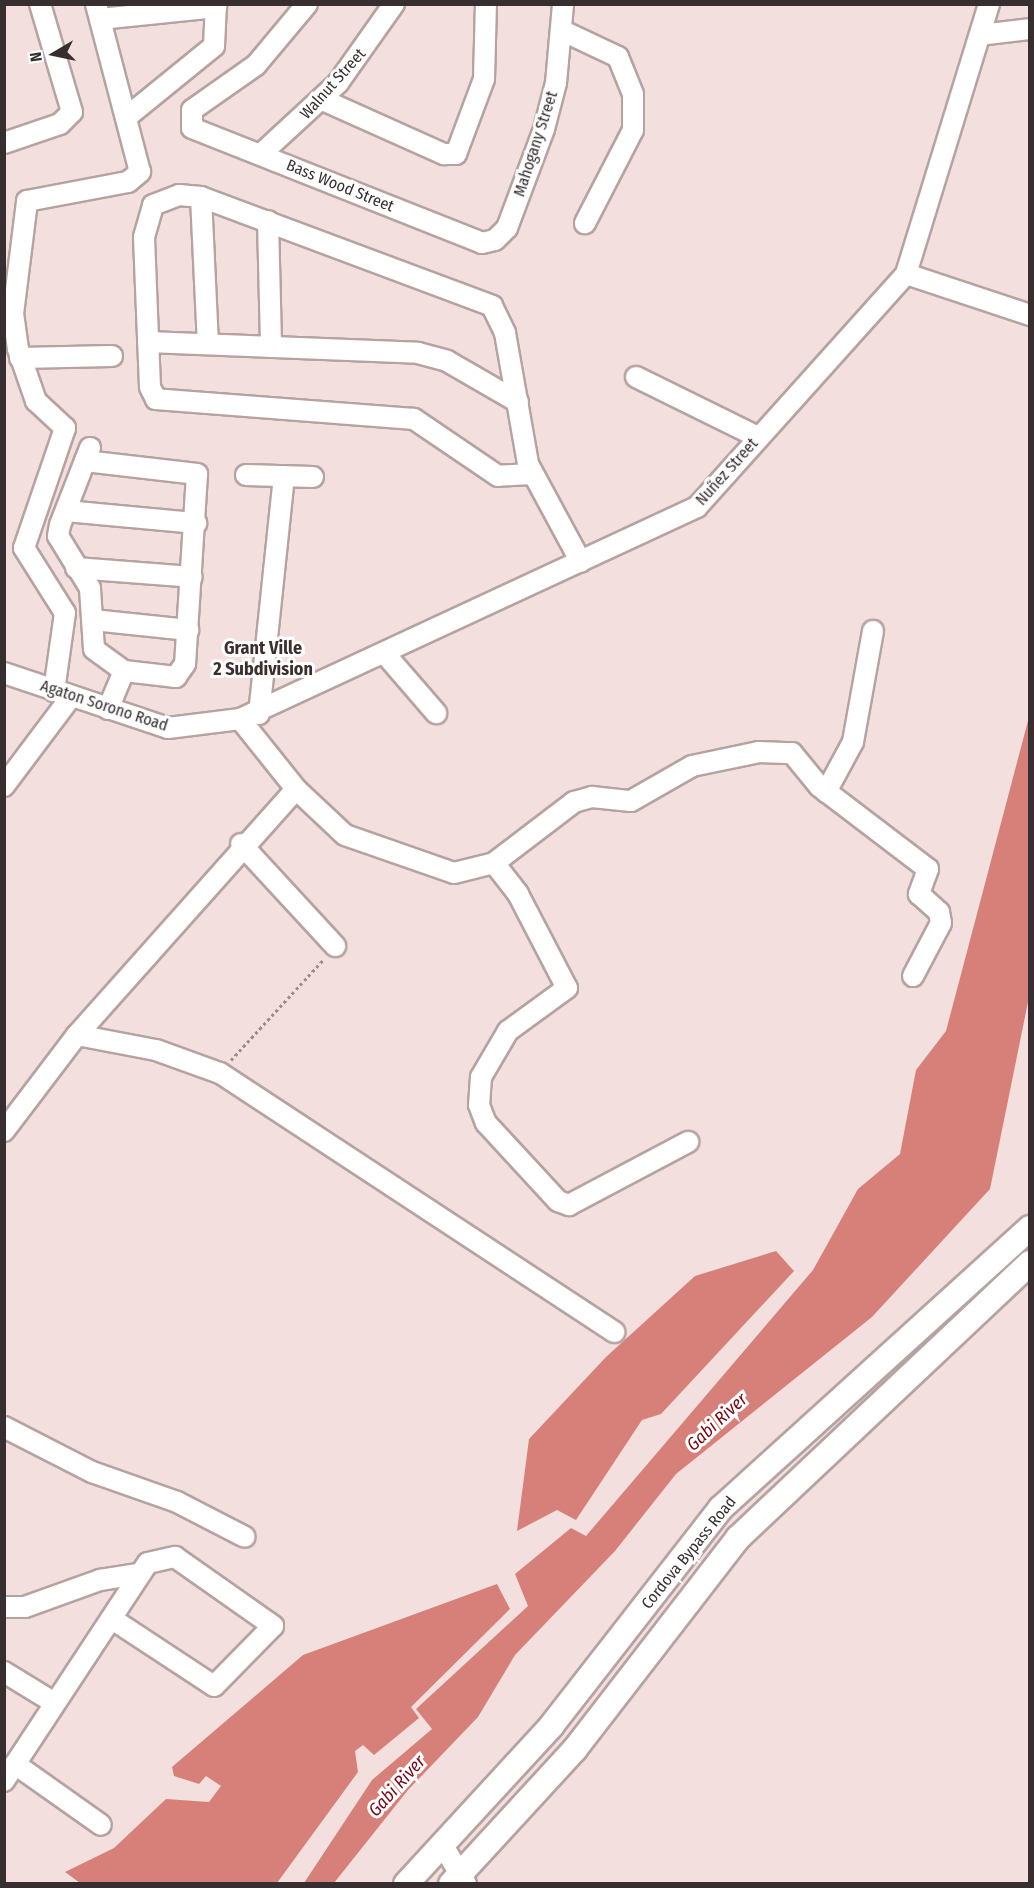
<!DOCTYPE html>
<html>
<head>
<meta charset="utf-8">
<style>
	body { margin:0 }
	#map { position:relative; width:1034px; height:1888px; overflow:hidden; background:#f3dfdd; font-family:"Fira Sans Condensed",sans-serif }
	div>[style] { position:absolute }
	.water>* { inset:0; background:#d78079 }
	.path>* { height:3px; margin-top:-1.5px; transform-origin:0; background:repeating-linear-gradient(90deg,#9c8d8c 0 3px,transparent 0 6px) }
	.roads { filter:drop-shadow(2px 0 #b6a3a1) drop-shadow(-2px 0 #b6a3a1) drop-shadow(0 2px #b6a3a1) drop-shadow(0 -2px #b6a3a1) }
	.minor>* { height:20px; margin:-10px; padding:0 10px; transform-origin:10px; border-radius:10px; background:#fff }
	.major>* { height:24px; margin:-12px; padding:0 12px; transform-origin:12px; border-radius:12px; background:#fff }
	span { translate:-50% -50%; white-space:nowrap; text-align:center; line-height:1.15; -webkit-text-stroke:6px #fff; paint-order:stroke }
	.street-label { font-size:16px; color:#372f2f }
	.neighbourhood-label { font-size:18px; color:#3c2e2c; font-weight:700 }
	.water-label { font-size:18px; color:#760813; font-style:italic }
	.frame { position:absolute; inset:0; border:6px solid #372f2f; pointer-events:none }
	.north { position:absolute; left:24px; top:24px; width:60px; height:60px; -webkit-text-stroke:4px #fff; paint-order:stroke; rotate:261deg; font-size:16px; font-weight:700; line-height:24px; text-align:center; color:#372f2f }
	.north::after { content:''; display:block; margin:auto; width:21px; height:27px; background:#372f2f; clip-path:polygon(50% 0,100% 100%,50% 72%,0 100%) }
</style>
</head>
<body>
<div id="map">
	<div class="water">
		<div style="clip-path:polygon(1029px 717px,1029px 997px,990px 1189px,872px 1317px,676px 1474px,615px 1551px,515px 1655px,478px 1717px,408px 1790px,334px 1883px,304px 1883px,372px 1780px,432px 1729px,416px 1709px,528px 1606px,515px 1574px,571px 1528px,586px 1536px,813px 1270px,858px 1189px,900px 1154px,916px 1070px,946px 1031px)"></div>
		<div style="clip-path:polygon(776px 1251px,794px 1271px,661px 1414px,642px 1420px,576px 1520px,557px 1510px,517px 1531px,529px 1439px,606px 1357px,695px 1276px)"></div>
		<div style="clip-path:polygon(497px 1584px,510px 1609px,411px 1707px,419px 1718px,374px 1755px,363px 1745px,355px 1751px,358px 1772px,277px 1883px,80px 1883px,65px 1872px,114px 1848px,166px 1799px,209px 1802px,221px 1786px,206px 1776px,199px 1784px,174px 1776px,172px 1767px,303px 1655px)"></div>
	</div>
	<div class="path">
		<div style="left:231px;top:1060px;width:137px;rotate:-47.4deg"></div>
	</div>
	<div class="roads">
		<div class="minor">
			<div style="left:307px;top:4px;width:80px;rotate:129.9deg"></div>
			<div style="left:256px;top:65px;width:78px;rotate:144.9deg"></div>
			<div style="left:192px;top:110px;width:18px;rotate:90deg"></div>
			<div style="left:192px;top:128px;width:312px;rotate:21.6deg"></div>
			<div style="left:482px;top:243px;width:13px;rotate:-13deg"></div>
			<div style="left:495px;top:240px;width:17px;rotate:-45deg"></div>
			<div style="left:507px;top:228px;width:106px;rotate:-69.5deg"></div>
			<div style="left:544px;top:129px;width:48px;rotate:-75.4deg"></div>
			<div style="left:556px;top:83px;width:79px;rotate:-84.9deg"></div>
			<div style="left:100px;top:19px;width:117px;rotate:-5.9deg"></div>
			<div style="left:563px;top:31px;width:61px;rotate:25.3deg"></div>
			<div style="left:618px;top:57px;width:40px;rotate:68deg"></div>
			<div style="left:633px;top:94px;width:36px;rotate:90deg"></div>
			<div style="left:633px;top:130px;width:105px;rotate:117.3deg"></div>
			<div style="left:980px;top:35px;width:50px;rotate:-6.8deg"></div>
			<div style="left:323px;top:100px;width:133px;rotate:24.1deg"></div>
			<div style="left:444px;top:154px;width:12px"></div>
			<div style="left:456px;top:154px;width:80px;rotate:-69.5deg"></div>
			<div style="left:484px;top:79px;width:75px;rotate:-88.5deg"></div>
			<div style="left:128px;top:116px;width:111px;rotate:-39.1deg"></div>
			<div style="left:214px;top:46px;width:42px;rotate:-87.3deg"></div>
			<div style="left:4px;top:143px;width:59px;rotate:-18.7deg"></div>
			<div style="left:60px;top:124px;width:17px;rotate:-45deg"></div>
			<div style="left:72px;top:112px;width:113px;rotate:-106.5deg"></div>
			<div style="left:261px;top:154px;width:105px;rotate:-42.7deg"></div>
			<div style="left:338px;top:83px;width:97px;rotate:-54.7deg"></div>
			<div style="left:201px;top:197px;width:147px;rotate:87.3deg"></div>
			<div style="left:268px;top:221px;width:126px;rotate:88.6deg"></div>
			<div style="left:906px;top:274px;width:131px;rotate:18.3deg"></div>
			<div style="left:148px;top:342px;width:270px;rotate:2.3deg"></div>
			<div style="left:418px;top:353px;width:30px;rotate:15deg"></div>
			<div style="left:447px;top:361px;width:82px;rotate:30deg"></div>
			<div style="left:20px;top:358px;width:92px;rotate:-1.2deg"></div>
			<div style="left:636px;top:377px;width:136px;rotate:26.2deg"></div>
			<div style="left:85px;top:461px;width:113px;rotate:6.6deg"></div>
			<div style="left:197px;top:474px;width:190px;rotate:93.6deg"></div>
			<div style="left:185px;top:664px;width:16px;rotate:125deg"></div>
			<div style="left:176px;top:677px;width:52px;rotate:-173.4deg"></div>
			<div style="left:124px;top:671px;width:37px;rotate:-144deg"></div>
			<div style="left:94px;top:649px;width:61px;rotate:-93.8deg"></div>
			<div style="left:90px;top:588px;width:61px;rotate:-121.6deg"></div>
			<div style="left:58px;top:536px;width:11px;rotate:-80deg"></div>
			<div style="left:60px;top:525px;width:69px;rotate:-68.7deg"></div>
			<div style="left:85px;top:461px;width:14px;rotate:-69deg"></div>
			<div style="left:532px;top:474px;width:34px;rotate:177deg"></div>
			<div style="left:498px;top:476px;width:102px;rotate:-145.8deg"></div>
			<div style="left:414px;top:419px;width:259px;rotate:-175.6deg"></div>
			<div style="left:156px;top:399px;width:13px;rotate:-117deg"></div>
			<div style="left:150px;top:387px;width:150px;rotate:-92.3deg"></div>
			<div style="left:144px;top:237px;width:33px;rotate:-74deg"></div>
			<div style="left:153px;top:205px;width:28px;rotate:-21deg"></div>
			<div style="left:179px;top:195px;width:22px;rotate:5deg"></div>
			<div style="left:201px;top:197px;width:311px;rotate:20.5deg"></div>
			<div style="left:492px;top:306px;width:30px;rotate:64deg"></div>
			<div style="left:505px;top:333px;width:133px;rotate:80deg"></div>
			<div style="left:528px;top:464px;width:111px;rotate:61.6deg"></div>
			<div style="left:246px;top:475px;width:67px;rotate:1.7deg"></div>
			<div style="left:66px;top:511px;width:131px;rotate:5.3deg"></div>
			<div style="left:76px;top:568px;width:116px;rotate:4.4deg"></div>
			<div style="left:93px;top:620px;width:96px;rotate:6deg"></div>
			<div style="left:386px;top:655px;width:77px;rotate:49.2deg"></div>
			<div style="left:4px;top:673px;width:173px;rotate:18.5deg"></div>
			<div style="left:168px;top:728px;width:73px;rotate:-7.1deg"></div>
			<div style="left:240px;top:719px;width:504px;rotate:-24.89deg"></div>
			<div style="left:697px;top:507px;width:313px;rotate:-48.1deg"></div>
			<div style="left:906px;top:274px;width:282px;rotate:-72.9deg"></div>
			<div style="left:54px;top:691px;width:79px;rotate:-82deg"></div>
			<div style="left:65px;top:613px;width:77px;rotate:-122.2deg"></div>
			<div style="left:24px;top:548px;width:127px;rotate:-71.1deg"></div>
			<div style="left:65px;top:428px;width:40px;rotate:-137deg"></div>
			<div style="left:36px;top:401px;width:55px;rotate:-109.1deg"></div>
			<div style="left:18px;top:349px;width:35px;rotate:-98deg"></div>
			<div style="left:13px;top:314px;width:114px;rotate:-82.9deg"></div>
			<div style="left:27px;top:201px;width:103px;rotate:-10.7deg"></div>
			<div style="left:128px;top:182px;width:16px;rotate:-40deg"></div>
			<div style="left:140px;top:172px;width:174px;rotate:-104.7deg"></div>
			<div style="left:108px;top:709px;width:41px;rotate:-67.2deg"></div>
			<div style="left:259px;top:714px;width:239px;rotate:-84deg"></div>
			<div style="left:240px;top:719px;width:90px;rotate:51.3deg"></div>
			<div style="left:296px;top:789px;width:67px;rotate:43.2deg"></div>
			<div style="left:345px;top:835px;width:115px;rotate:19.2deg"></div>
			<div style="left:454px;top:873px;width:41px;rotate:-14deg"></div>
			<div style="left:494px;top:863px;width:101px;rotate:-37.3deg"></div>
			<div style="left:574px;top:802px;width:19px;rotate:-16deg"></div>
			<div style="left:592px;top:797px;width:39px;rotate:6deg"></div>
			<div style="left:631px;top:801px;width:70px;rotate:-29.8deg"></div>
			<div style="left:692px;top:766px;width:68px;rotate:-11.8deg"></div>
			<div style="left:759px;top:752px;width:33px;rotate:2deg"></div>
			<div style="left:792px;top:753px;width:43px;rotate:50.7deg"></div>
			<div style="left:819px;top:786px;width:137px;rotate:37.3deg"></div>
			<div style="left:928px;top:869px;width:27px;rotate:110deg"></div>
			<div style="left:919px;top:894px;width:27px;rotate:42deg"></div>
			<div style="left:939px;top:912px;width:11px;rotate:80deg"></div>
			<div style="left:941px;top:923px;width:60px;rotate:117.8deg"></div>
			<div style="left:4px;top:786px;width:110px;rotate:-53.1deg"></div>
			<div style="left:826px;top:792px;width:57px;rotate:-61.6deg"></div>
			<div style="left:853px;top:742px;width:113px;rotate:-79.8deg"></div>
			<div style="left:241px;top:844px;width:139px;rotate:47.3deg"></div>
			<div style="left:494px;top:863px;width:39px;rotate:52deg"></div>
			<div style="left:518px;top:894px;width:106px;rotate:62.5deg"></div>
			<div style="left:567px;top:988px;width:73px;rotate:143.9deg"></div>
			<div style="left:508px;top:1031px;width:53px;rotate:120.4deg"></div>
			<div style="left:481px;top:1077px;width:28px;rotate:94deg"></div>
			<div style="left:479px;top:1105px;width:19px;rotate:69deg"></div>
			<div style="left:486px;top:1123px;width:106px;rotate:47.3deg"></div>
			<div style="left:558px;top:1201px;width:12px;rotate:20deg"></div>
			<div style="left:569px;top:1205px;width:135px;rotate:-27.9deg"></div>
			<div style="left:77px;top:1035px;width:80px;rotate:10.8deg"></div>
			<div style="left:156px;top:1050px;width:68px;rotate:19.8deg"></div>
			<div style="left:220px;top:1073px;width:472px;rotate:33.3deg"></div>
			<div style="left:4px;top:1131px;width:121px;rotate:-52.8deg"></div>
			<div style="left:77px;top:1035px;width:329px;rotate:-48.3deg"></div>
			<div style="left:4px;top:1427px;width:99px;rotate:27.1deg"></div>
			<div style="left:92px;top:1472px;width:90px;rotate:19.4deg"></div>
			<div style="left:177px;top:1502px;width:76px;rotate:27.2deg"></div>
			<div style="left:4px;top:1607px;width:21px"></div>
			<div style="left:25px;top:1607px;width:80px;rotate:-19.8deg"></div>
			<div style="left:100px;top:1580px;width:37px;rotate:-9deg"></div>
			<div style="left:4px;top:1672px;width:57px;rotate:31.5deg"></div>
			<div style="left:15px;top:1764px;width:105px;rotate:35.3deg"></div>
			<div style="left:4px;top:1781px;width:261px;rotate:-56.6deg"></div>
			<div style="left:148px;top:1563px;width:28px;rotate:-13deg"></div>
			<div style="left:175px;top:1557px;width:120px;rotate:35.1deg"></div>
			<div style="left:273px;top:1626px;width:84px;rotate:134.5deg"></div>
			<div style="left:214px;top:1686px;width:118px;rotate:-146.7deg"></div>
			<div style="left:442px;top:1844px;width:47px;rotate:59deg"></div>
		</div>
		<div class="major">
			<div style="left:406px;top:1884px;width:216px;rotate:-47.4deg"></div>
			<div style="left:552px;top:1725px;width:275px;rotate:-52.1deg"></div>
			<div style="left:721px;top:1508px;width:417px;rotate:-42.2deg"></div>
			<div style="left:451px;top:1884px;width:183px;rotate:-47.4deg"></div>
			<div style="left:575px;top:1749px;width:267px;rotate:-52.3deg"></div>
			<div style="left:738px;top:1538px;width:401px;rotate:-43.3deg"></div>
		</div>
	</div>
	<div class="street-label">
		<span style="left:333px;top:84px;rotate:-48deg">Walnut Street</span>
		<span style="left:536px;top:144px;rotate:-72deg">Mahogany Street</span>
		<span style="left:340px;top:186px;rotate:22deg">Bass Wood Street</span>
		<span style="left:727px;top:472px;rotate:-48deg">Nuñez Street</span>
		<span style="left:104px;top:706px;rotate:18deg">Agaton Sorono Road</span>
		<span style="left:689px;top:1553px;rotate:-51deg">Cordova Bypass Road</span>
	</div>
	<div class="neighbourhood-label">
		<span style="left:263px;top:659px">Grant Ville<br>2 Subdivision</span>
	</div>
	<div class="water-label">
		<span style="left:717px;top:1422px;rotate:-43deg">Gabi River</span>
		<span style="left:397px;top:1786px;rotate:-48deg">Gabi River</span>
	</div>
	<div class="frame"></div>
	<div class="north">N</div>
</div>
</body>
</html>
